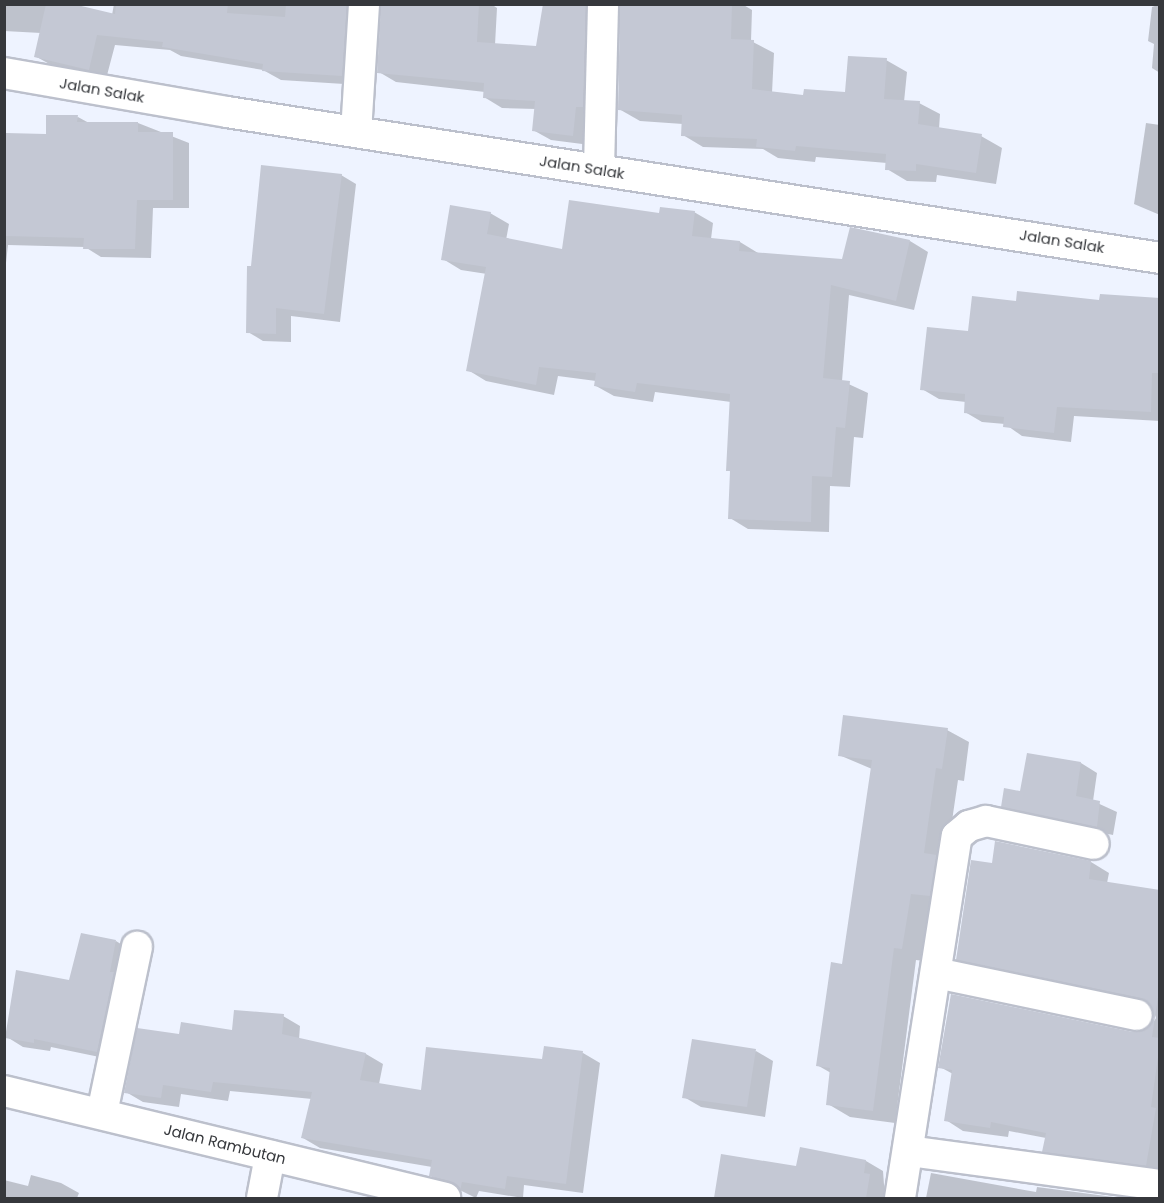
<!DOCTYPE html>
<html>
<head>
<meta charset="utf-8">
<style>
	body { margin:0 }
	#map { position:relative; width:1164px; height:1203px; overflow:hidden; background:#eef3ff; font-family:Poppins,sans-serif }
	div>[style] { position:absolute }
	.shadow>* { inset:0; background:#0003 }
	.building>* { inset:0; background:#c4c8d4 }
	.roads { filter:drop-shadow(2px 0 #bcc0cc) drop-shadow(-2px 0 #bcc0cc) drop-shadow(0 2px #bcc0cc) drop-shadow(0 -2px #bcc0cc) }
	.street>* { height:30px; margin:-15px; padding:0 15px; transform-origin:15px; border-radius:15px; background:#fff }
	span { translate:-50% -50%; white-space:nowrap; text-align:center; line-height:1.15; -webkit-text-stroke:5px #fff; paint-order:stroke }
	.street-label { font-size:15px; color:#36383c }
	.frame { position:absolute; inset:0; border:6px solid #36383c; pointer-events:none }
</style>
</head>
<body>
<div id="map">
	<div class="shadow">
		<div style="clip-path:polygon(4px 4px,67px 4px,112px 15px,114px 4px,368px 4px,360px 85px,281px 80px,263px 70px,181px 56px,170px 50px,115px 45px,106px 79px,53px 66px,35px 56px,41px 33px,4px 31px)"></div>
		<div style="clip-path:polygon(430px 4px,491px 4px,497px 8px,495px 45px,538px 48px,544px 4px,586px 4px,603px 14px,590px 145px,551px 140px,533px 130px,536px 109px,502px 108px,484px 97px,485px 92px,396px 82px,379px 72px)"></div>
		<div style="clip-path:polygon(688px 4px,742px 4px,752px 10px,751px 41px,774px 53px,772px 93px,805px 97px,846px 94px,886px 60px,907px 72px,904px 102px,919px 103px,940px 114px,939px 129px,981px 136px,1002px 148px,996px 184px,937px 175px,936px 182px,907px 181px,887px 169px,887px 163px,816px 157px,815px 162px,778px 158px,763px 149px,703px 147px,683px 135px,683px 124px,640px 121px,619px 109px)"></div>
		<div style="clip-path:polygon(1160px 4px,1160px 73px,1152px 68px,1154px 44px,1148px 41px,1152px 7px)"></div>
		<div style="clip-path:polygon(78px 117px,89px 123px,138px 123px,189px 143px,189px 208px,153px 208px,151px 258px,101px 257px,85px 247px,8px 245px,4px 281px,4px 147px,47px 135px)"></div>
		<div style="clip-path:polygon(1146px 123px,1160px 125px,1160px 215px,1134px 204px)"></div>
		<div style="clip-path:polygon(341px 175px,356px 184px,340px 322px,291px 316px,291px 342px,263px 341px,248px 332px,253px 267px)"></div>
		<div style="clip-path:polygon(694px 212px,713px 223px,711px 239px,740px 242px,758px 253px,843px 261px,910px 241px,928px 252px,914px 310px,849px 295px,842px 381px,868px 393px,863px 438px,854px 437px,850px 487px,830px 486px,829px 532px,748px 529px,730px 518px,731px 472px,728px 470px,731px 402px,655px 392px,653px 402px,614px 396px,596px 386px,596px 381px,558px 376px,554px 395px,486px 381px,468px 370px,487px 274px,461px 270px,443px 259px,490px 213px,509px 224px,506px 240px,563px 251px,661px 215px)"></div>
		<div style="clip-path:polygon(1160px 299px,1160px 421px,1074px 416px,1071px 442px,1022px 436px,1005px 424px,982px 422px,965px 412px,966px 402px,939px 399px,922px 389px,970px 333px,1017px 302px)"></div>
		<div style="clip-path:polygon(947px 730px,969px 742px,964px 781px,958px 780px,946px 862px,924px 961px,916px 960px,895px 1123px,850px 1117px,828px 1104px,831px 1073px,817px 1065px,843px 965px,872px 769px,839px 755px)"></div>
		<div style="clip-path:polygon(1028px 755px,1081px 763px,1097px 773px,1093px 801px,1117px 812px,1113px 835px,1019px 815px,1003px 806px,1021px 793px)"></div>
		<div style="clip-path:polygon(997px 842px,1091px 862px,1109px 873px,1107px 883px,1160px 892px,1160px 1174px,1061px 1161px,1044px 1151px,1046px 1138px,1009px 1131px,1008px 1137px,963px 1131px,946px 1120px,953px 1074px,940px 1067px,1134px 1033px,1150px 1028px,1156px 1018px,1152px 1006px,976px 969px,958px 959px,993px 864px)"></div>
		<div style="clip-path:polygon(116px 941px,132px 951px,114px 1060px,51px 1047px,50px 1051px,23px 1047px,7px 1037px)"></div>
		<div style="clip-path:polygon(283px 1016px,300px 1026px,299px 1040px,366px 1054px,383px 1064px,379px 1084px,422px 1092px,583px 1053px,600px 1063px,583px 1193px,524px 1185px,523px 1198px,479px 1191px,476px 1198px,431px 1176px,432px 1167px,320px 1148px,303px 1138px,312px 1099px,230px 1091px,228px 1101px,181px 1094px,179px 1107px,143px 1102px,126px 1092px,181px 1036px,233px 1031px)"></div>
		<div style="clip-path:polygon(756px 1051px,773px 1061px,765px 1117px,701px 1107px,684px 1097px)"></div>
		<div style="clip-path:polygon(722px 1156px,798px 1167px,866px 1161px,883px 1171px,885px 1198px,716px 1198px)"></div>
		<div style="clip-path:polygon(931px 1173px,1036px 1192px,1037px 1187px,1121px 1198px,926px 1198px)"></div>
		<div style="clip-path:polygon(31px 1175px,61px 1183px,79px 1193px,77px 1198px,4px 1198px,4px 1180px,28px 1186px)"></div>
	</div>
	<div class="building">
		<div style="clip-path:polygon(46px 4px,73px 4px,115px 14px,116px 4px,228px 4px,227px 13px,285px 17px,286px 4px,347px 4px,342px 76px,262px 71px,263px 64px,162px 47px,163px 42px,97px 35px,89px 70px,34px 57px)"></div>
		<div style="clip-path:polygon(429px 4px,479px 4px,477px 42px,536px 46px,543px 4px,586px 4px,583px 107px,576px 107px,573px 136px,532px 131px,535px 101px,483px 98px,484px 83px,377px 73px,381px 5px)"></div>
		<div style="clip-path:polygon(620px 4px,732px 4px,731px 39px,754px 40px,752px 89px,803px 95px,804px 89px,845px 92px,848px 56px,887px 58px,884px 99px,920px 101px,918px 124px,982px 134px,976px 173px,916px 164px,916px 171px,885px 170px,886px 154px,796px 146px,795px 151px,756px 147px,757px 139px,681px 136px,682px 115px,618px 110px)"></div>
		<div style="clip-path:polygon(46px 115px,78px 115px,77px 122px,138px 122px,138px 132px,173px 132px,173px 200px,137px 200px,135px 249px,83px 249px,84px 238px,5px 236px,6px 133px,46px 134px)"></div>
		<div style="clip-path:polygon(261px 165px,342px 174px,324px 314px,276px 308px,276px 334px,246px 333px,247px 266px,251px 266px)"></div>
		<div style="clip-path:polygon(569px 200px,659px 213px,660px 207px,695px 211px,692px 236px,740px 241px,739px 251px,842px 259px,850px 227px,910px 240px,896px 301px,831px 285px,823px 378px,850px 381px,845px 428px,836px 427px,832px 477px,812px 476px,811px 522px,728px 519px,730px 471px,726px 471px,730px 394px,637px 383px,635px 392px,594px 386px,596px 373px,539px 367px,536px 385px,466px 371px,486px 267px,441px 260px,450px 205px,491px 212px,487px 234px,562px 249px)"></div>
		<div style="clip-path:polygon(1017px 291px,1099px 300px,1100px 294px,1160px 298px,1160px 373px,1152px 373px,1151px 412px,1057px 407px,1054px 433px,1003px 427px,1004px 417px,964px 413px,965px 394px,920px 390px,927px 327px,968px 331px,972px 296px,1016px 301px)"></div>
		<div style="clip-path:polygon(843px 715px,948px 728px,942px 769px,936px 768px,924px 853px,937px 855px,930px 896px,911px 894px,902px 949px,894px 948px,873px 1111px,826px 1105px,830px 1068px,816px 1066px,831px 962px,842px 964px,872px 760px,838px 756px)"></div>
		<div style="clip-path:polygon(1027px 753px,1081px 762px,1076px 796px,1100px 801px,1097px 827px,1001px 807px,1004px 788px,1020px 791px)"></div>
		<div style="clip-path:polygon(995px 841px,1091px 861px,1089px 879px,1160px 890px,1160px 984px,1152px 1037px,1160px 1038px,1160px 1043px,1151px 1107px,1156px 1108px,1146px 1166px,1042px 1152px,1046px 1133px,991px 1122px,990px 1128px,944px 1121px,952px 1070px,938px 1068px,951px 994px,1133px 1032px,1149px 1027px,1154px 1018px,1149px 1003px,1141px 998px,956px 960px,971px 860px,992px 863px)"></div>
		<div style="clip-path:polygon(81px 933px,116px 940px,110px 972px,114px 972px,97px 1052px,34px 1039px,34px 1043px,5px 1038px,16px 970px,69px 980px)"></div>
		<div style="clip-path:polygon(234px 1010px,284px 1014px,282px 1034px,366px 1053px,360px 1080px,421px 1090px,426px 1047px,542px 1059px,544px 1046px,583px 1051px,566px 1184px,507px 1176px,505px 1189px,462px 1182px,460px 1191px,450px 1181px,429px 1176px,432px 1160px,301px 1138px,312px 1092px,213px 1082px,211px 1092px,163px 1085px,161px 1098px,124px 1093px,137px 1028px,179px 1034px,181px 1022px,232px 1030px)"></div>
		<div style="clip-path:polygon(692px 1039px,756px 1049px,747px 1107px,682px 1098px)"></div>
		<div style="clip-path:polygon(800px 1147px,866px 1160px,864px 1173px,870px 1174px,866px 1198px,714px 1198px,721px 1154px,796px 1166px)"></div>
	</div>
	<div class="roads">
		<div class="street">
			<div style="left:4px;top:73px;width:226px;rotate:9.9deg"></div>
			<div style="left:227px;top:112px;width:944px;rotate:8.89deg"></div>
			<div style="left:356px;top:132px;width:128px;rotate:-86.4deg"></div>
			<div style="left:599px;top:169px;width:165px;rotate:-88.6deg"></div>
			<div style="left:936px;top:973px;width:205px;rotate:11.8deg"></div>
			<div style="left:4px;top:1091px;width:454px;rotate:13.6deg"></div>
			<div style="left:102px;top:1113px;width:170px;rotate:-78.1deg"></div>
			<div style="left:909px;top:1151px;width:247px;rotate:7.7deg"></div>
			<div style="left:262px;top:1198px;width:43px;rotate:-79.2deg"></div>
			<div style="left:900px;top:1198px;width:366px;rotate:-81.1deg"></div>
			<div style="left:957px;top:836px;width:16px;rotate:-40deg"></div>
			<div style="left:969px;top:826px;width:18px;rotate:-16deg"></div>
			<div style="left:986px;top:821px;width:110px;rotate:12deg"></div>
		</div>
	</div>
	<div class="street-label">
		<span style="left:102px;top:90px;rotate:10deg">Jalan Salak</span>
		<span style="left:582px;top:167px;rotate:9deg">Jalan Salak</span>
		<span style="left:1062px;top:241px;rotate:9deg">Jalan Salak</span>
		<span style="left:225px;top:1144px;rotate:14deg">Jalan Rambutan</span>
	</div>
	<div class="frame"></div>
</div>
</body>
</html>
